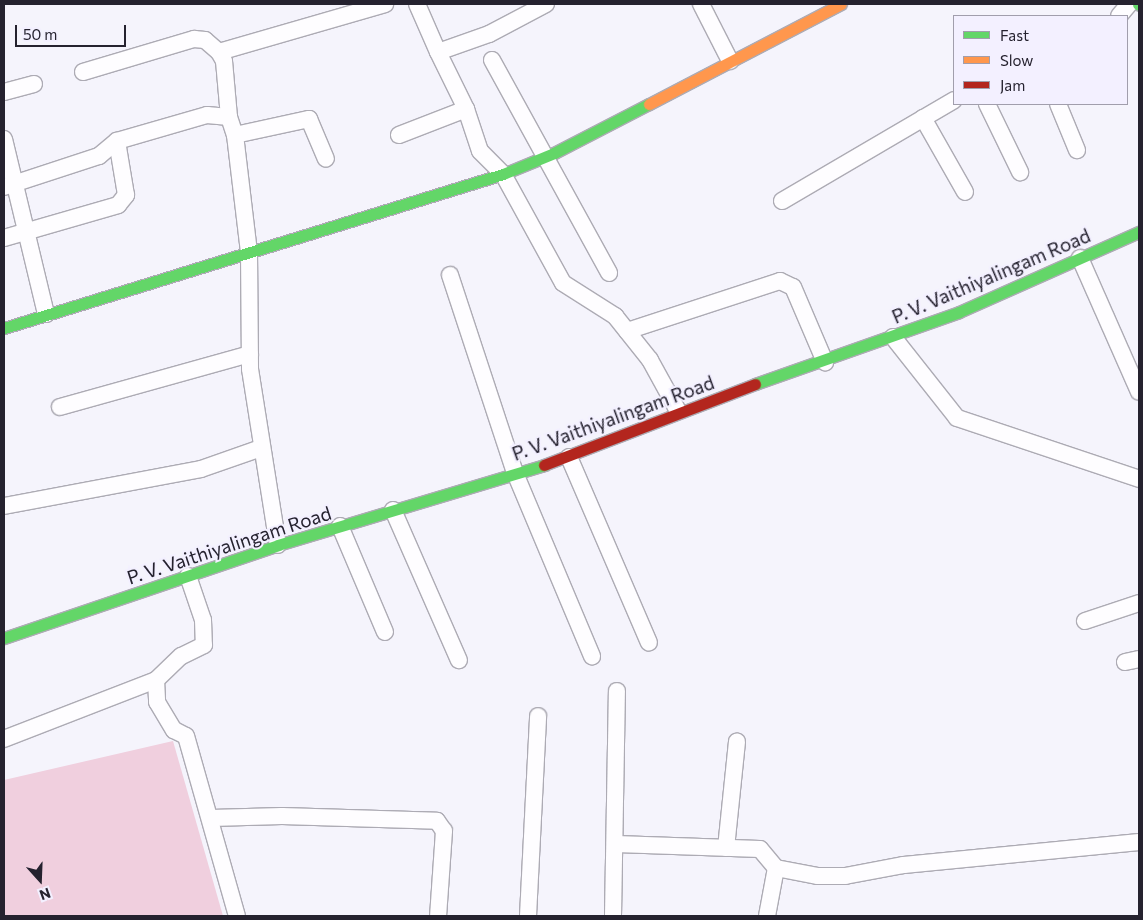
<!DOCTYPE html>
<html>
<head>
<meta charset="utf-8">
<style>
	body { margin:0 }
	#map { position:relative; width:1143px; height:920px; overflow:hidden; background:#f5f4fc; font-family:Commissioner,sans-serif }
	div>[style] { position:absolute }
	.green>* { inset:0; background:#f0cfde }
	.roads { filter:drop-shadow(1px 0 #adabb4) drop-shadow(-1px 0 #adabb4) drop-shadow(0 1px #adabb4) drop-shadow(0 -1px #adabb4) }
	.street>* { height:16px; margin:-8px; padding:0 8px; transform-origin:8px; border-radius:8px; background:#fefdff }
	.fast>* { height:11px; margin:-5.5px; padding:0 5.5px; transform-origin:5.5px; border-radius:5.5px; background:#63d668 }
	.slow>* { height:11px; margin:-5.5px; padding:0 5.5px; transform-origin:5.5px; border-radius:5.5px; background:#ff974d }
	.jam>* { height:11px; margin:-5.5px; padding:0 5.5px; transform-origin:5.5px; border-radius:5.5px; background:#b3261e }
	span { translate:-50% -50%; white-space:nowrap; text-align:center; line-height:1.15; -webkit-text-stroke:4px #f3f0ff; paint-order:stroke }
	.street-label { font-size:19px; color:#25222f }
	.frame { position:absolute; inset:0; border:5px solid #25222f; pointer-events:none }
	.legend { position:absolute; left:953px; top:15px; width:175px; height:90px; box-sizing:border-box; background:#f3f0ff; border:1px solid #a19eac; margin:0; padding:6px 9px; list-style:none; font-size:15px; color:#25222f }
	.legend li { display:flex; align-items:center; gap:10px; height:25px }
	.legend b { width:25px; border:1px solid #a19eac }
	.north { position:absolute; left:15px; top:855px; width:50px; height:50px; -webkit-text-stroke:4px #f3f0ff; paint-order:stroke; rotate:160deg; font-size:14px; font-weight:700; line-height:20px; text-align:center; color:#25222f }
	.north::after { content:''; display:block; margin:auto; width:18px; height:22px; background:#25222f; clip-path:polygon(50% 0,100% 100%,50% 72%,0 100%) }
	.scale { position:absolute; left:15px; top:25px; width:111px; height:22px; box-sizing:border-box; border:2px solid #25222f; border-top:0; padding-left:6px; font-size:15px; line-height:18px; white-space:nowrap; color:#25222f; -webkit-text-stroke:4px #f3f0ff; paint-order:stroke }
</style>
</head>
<body>
<div id="map">
	<div class="green">
		<div style="clip-path:polygon(173px 741px,223px 916px,4px 916px,4px 780px)"></div>
	</div>
	<div class="roads">
		<div class="street">
			<div style="left:417px;top:4px;width:52px;rotate:66.4deg"></div>
			<div style="left:546px;top:4px;width:64px;rotate:152.2deg"></div>
			<div style="left:489px;top:34px;width:54px;rotate:160.6deg"></div>
			<div style="left:438px;top:52px;width:64px;rotate:63.8deg"></div>
			<div style="left:466px;top:109px;width:44px;rotate:71.6deg"></div>
			<div style="left:480px;top:151px;width:33px;rotate:45deg"></div>
			<div style="left:503px;top:174px;width:124px;rotate:61.2deg"></div>
			<div style="left:563px;top:283px;width:62px;rotate:32.4deg"></div>
			<div style="left:615px;top:316px;width:56px;rotate:51.5deg"></div>
			<div style="left:650px;top:360px;width:58px;rotate:61.2deg"></div>
			<div style="left:701px;top:4px;width:64px;rotate:63deg"></div>
			<div style="left:1119px;top:16px;width:16px;rotate:-50deg"></div>
			<div style="left:219px;top:52px;width:173px;rotate:-16.1deg"></div>
			<div style="left:492px;top:60px;width:243px;rotate:61.2deg"></div>
			<div style="left:83px;top:72px;width:116px;rotate:-16.6deg"></div>
			<div style="left:194px;top:39px;width:11px;rotate:5deg"></div>
			<div style="left:205px;top:40px;width:18px;rotate:41deg"></div>
			<div style="left:219px;top:52px;width:10px;rotate:61deg"></div>
			<div style="left:224px;top:61px;width:56px;rotate:84.9deg"></div>
			<div style="left:4px;top:92px;width:31px;rotate:-15deg"></div>
			<div style="left:987px;top:104px;width:76px;rotate:64.1deg"></div>
			<div style="left:1058px;top:104px;width:50px;rotate:67.6deg"></div>
			<div style="left:923px;top:118px;width:85px;rotate:60.4deg"></div>
			<div style="left:235px;top:135px;width:76px;rotate:-12.2deg"></div>
			<div style="left:309px;top:119px;width:43px;rotate:67deg"></div>
			<div style="left:399px;top:135px;width:72px;rotate:-21.2deg"></div>
			<div style="left:4px;top:139px;width:180px;rotate:76.5deg"></div>
			<div style="left:4px;top:187px;width:100px;rotate:-18.1deg"></div>
			<div style="left:99px;top:156px;width:23px;rotate:-40deg"></div>
			<div style="left:117px;top:141px;width:94px;rotate:-16.1deg"></div>
			<div style="left:207px;top:115px;width:22px;rotate:5deg"></div>
			<div style="left:229px;top:117px;width:19px;rotate:72deg"></div>
			<div style="left:235px;top:135px;width:118px;rotate:83.2deg"></div>
			<div style="left:249px;top:252px;width:117px;rotate:89.5deg"></div>
			<div style="left:250px;top:369px;width:178px;rotate:81deg"></div>
			<div style="left:782px;top:201px;width:199px;rotate:-30.4deg"></div>
			<div style="left:4px;top:238px;width:119px;rotate:-16.1deg"></div>
			<div style="left:118px;top:205px;width:13px;rotate:-51deg"></div>
			<div style="left:126px;top:195px;width:55px;rotate:-99.5deg"></div>
			<div style="left:1080px;top:258px;width:146px;rotate:66.2deg"></div>
			<div style="left:450px;top:275px;width:208px;rotate:71.8deg"></div>
			<div style="left:515px;top:473px;width:199px;rotate:67.2deg"></div>
			<div style="left:627px;top:331px;width:161px;rotate:-18.1deg"></div>
			<div style="left:780px;top:281px;width:14px;rotate:25deg"></div>
			<div style="left:793px;top:287px;width:82px;rotate:66.9deg"></div>
			<div style="left:893px;top:337px;width:103px;rotate:51.7deg"></div>
			<div style="left:957px;top:418px;width:192px;rotate:18.5deg"></div>
			<div style="left:60px;top:407px;width:197px;rotate:-15.6deg"></div>
			<div style="left:569px;top:457px;width:202px;rotate:66.7deg"></div>
			<div style="left:4px;top:506px;width:200px;rotate:-10.6deg"></div>
			<div style="left:201px;top:469px;width:64px;rotate:-19.3deg"></div>
			<div style="left:393px;top:510px;width:164px;rotate:66.3deg"></div>
			<div style="left:340px;top:526px;width:115px;rotate:67deg"></div>
			<div style="left:188px;top:576px;width:46px;rotate:71.2deg"></div>
			<div style="left:203px;top:620px;width:25px;rotate:88deg"></div>
			<div style="left:204px;top:645px;width:25px;rotate:154deg"></div>
			<div style="left:181px;top:656px;width:35px;rotate:136deg"></div>
			<div style="left:156px;top:680px;width:22px;rotate:87deg"></div>
			<div style="left:157px;top:702px;width:33px;rotate:59deg"></div>
			<div style="left:174px;top:730px;width:13px;rotate:27deg"></div>
			<div style="left:186px;top:736px;width:187px;rotate:74.2deg"></div>
			<div style="left:1085px;top:621px;width:57px;rotate:-18.4deg"></div>
			<div style="left:1125px;top:662px;width:14px;rotate:-12deg"></div>
			<div style="left:4px;top:739px;width:163px;rotate:-21.2deg"></div>
			<div style="left:211px;top:818px;width:71px;rotate:-1.6deg"></div>
			<div style="left:282px;top:816px;width:155px;rotate:1.8deg"></div>
			<div style="left:437px;top:821px;width:12px;rotate:55deg"></div>
			<div style="left:444px;top:831px;width:85px;rotate:94deg"></div>
			<div style="left:616px;top:844px;width:144px;rotate:2deg"></div>
			<div style="left:760px;top:849px;width:25px;rotate:50deg"></div>
			<div style="left:726px;top:848px;width:107px;rotate:-84.1deg"></div>
			<div style="left:528px;top:916px;width:200px;rotate:-87.1deg"></div>
			<div style="left:613px;top:916px;width:225px;rotate:-89deg"></div>
			<div style="left:767px;top:916px;width:49px;rotate:-79.4deg"></div>
			<div style="left:776px;top:868px;width:43px;rotate:10.8deg"></div>
			<div style="left:818px;top:876px;width:27px"></div>
			<div style="left:845px;top:876px;width:60px;rotate:-10.6deg"></div>
			<div style="left:904px;top:865px;width:236px;rotate:-5.6deg"></div>
		</div>
		<div class="fast">
			<div style="left:1138px;top:4px;width:1px;rotate:45deg"></div>
			<div style="left:4px;top:328px;width:522px;rotate:-17.15deg"></div>
			<div style="left:503px;top:174px;width:55px;rotate:-22.4deg"></div>
			<div style="left:554px;top:153px;width:107px;rotate:-27.3deg"></div>
			<div style="left:755px;top:384px;width:216px;rotate:-19.4deg"></div>
			<div style="left:959px;top:312px;width:197px;rotate:-24deg"></div>
			<div style="left:4px;top:638px;width:289px;rotate:-18.7deg"></div>
			<div style="left:278px;top:545px;width:278px;rotate:-16.7deg"></div>
		</div>
		<div class="slow">
			<div style="left:649px;top:104px;width:216px;rotate:-27.5deg"></div>
		</div>
		<div class="jam">
			<div style="left:544px;top:465px;width:226px;rotate:-21deg"></div>
		</div>
	</div>
	<div class="street-label">
		<span style="left:991px;top:276px;rotate:-23deg">P. V. Vaithiyalingam Road</span>
		<span style="left:613px;top:418px;rotate:-20deg">P. V. Vaithiyalingam Road</span>
		<span style="left:229px;top:545px;rotate:-18deg">P. V. Vaithiyalingam Road</span>
	</div>
	<div class="frame"></div>
	<ul class="legend">
	<li><b style="height:6px;background:#63d668"></b>Fast</li>
	<li><b style="height:6px;background:#ff974d"></b>Slow</li>
	<li><b style="height:6px;background:#b3261e"></b>Jam</li>
	</ul>
	<div class="north">N</div>
	<div class="scale">50 m</div>
</div>
</body>
</html>
